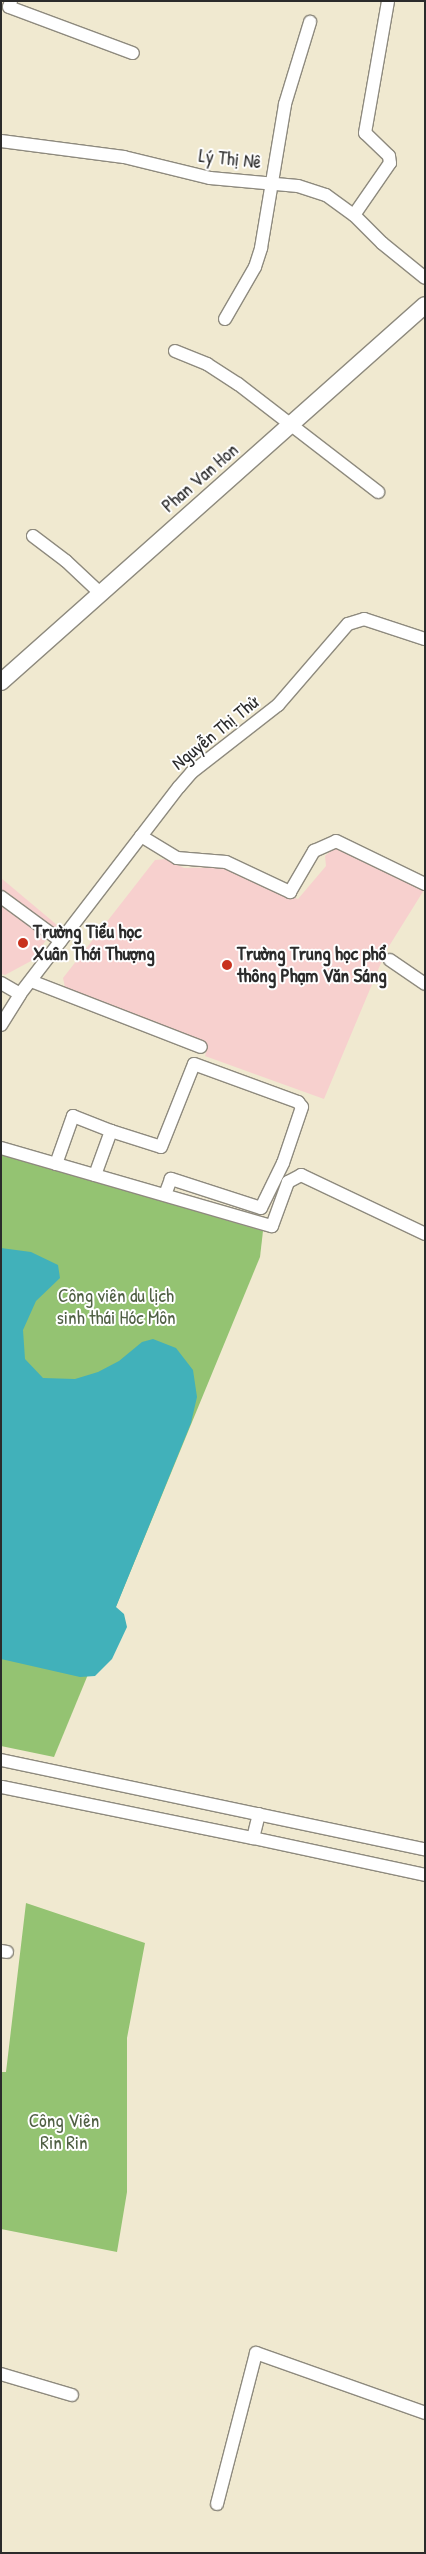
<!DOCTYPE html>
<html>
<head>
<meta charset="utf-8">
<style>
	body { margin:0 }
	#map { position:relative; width:426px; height:2554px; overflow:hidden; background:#f0e9d0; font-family:"Patrick Hand",sans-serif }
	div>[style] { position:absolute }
	.built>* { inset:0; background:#f7d0ce }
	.green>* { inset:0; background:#94c372 }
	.water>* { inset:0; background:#41b1ba }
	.roads { filter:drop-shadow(1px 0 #8e8a7e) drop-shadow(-1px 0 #8e8a7e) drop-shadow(0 1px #8e8a7e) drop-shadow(0 -1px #8e8a7e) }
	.minor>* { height:12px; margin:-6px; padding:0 6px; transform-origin:6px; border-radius:6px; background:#fff }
	.major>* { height:16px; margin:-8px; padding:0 8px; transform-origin:8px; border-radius:8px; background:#fff }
	.dots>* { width:14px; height:14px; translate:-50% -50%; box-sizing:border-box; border:2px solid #fff; border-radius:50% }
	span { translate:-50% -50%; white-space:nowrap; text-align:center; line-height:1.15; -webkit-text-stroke:4px #fff; paint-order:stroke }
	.street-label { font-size:19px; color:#2b2b2b }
	.poi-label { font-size:19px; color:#2b2b2b; font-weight:700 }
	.left { translate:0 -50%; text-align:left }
	.park-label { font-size:19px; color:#506044 }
	.frame { position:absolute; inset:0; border:2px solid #2b2b2b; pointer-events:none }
</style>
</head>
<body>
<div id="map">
	<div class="built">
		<div style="clip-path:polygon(338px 845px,424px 890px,386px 951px,324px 1099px,205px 1056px,208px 1046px,66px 992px,63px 978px,155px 860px,166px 859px,184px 868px,229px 867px,271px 890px,298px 899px,326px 866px,325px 856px)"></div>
		<div style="clip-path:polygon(1px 878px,57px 925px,31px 961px,5px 975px,1px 974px)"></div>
	</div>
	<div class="green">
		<div style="clip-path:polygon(1px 1154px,263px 1231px,260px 1257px,54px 1757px,1px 1746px)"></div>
		<div style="clip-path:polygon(26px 1903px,145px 1943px,127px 2038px,127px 2192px,117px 2252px,1px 2229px,1px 2072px,6px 2072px)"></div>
	</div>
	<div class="water">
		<div style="clip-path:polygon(1px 1248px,31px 1252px,58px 1265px,60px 1278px,36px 1301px,23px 1330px,25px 1359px,43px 1378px,75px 1379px,98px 1372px,119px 1361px,142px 1342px,153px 1339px,176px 1348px,193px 1370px,197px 1397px,191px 1423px,116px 1607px,124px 1614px,127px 1627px,112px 1659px,95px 1676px,80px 1677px,1px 1659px)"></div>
	</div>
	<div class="roads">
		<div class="minor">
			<div style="left:11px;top:1px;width:6px;rotate:108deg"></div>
			<div style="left:9px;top:7px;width:132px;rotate:20.4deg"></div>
			<div style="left:1px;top:141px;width:124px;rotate:7.4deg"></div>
			<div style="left:124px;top:157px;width:89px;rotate:13.7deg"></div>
			<div style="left:210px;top:178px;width:88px;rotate:5.2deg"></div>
			<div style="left:298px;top:186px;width:29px;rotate:18deg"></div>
			<div style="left:326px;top:195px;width:34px;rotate:36deg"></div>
			<div style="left:354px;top:215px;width:40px;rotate:45deg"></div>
			<div style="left:382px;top:243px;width:55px;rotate:39.1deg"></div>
			<div style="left:354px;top:215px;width:63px;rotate:-55.3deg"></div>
			<div style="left:390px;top:163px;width:7px;rotate:-98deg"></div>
			<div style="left:389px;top:156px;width:33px;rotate:-136deg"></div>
			<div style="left:365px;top:133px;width:134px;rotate:-80.1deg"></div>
			<div style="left:225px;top:319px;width:60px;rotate:-60deg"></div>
			<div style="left:255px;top:267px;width:20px;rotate:-72deg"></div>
			<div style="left:261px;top:248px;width:146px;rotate:-80.5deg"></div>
			<div style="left:285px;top:104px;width:86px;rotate:-73deg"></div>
			<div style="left:175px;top:351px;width:35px;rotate:22deg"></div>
			<div style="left:207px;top:364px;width:37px;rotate:33deg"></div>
			<div style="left:238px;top:384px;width:177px;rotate:37.6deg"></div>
			<div style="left:33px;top:536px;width:41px;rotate:37.1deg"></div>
			<div style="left:66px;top:561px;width:47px;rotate:43.3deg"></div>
			<div style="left:141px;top:836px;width:42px;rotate:31.4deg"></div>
			<div style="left:177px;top:858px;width:49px;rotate:4.7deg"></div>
			<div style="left:226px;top:862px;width:71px;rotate:25.1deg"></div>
			<div style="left:290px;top:892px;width:48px;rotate:-59.7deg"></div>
			<div style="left:314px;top:851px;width:24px;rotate:-24deg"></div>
			<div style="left:336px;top:841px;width:99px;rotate:25.8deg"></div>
			<div style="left:1px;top:897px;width:74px;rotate:36.3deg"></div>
			<div style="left:390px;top:960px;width:42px;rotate:34.4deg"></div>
			<div style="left:31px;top:981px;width:182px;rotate:21.2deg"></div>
			<div style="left:1px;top:983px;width:22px;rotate:30deg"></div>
			<div style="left:20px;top:994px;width:261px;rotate:-52.5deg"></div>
			<div style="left:179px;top:787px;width:20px;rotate:-49deg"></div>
			<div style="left:192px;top:772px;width:109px;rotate:-37.9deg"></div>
			<div style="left:278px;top:705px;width:107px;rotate:-49.2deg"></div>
			<div style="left:348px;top:624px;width:17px;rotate:-17deg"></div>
			<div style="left:364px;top:619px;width:64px;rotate:18.2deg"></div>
			<div style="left:1px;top:1025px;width:36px;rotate:-58deg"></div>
			<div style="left:1px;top:1148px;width:282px;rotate:16.1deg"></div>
			<div style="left:272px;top:1226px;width:47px;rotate:-70deg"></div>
			<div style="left:288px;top:1182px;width:15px;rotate:-28deg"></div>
			<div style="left:301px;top:1175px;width:137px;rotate:25.4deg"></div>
			<div style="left:56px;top:1164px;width:51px;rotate:-70.5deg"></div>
			<div style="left:73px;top:1116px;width:41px;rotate:21.5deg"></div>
			<div style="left:95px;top:1175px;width:47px;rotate:-70deg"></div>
			<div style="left:111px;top:1131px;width:52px;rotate:17.7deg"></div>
			<div style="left:161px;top:1147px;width:89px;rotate:-68.3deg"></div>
			<div style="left:194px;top:1064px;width:111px;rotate:20.1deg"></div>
			<div style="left:298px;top:1102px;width:6px;rotate:51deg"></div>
			<div style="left:302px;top:1107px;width:59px;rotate:108.7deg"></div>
			<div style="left:283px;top:1163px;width:50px;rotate:116.1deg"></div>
			<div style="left:261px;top:1208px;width:95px;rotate:-162.1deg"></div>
			<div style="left:171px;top:1179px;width:17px;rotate:111deg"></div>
			<div style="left:1px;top:1760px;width:433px;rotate:11.9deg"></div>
			<div style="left:2px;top:1787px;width:256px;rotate:11.5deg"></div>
			<div style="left:259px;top:1814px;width:25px;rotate:104deg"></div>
			<div style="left:253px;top:1838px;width:176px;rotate:12.1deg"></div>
			<div style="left:1px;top:1951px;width:6px;rotate:9deg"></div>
			<div style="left:1px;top:2374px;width:74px;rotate:16.5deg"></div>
			<div style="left:217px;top:2504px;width:156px;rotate:-75.5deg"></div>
			<div style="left:256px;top:2353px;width:179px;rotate:19.5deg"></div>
		</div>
		<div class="major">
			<div style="left:1px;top:682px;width:567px;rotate:-41.64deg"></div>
		</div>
	</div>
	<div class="dots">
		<div style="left:23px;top:943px;background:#c8321e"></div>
		<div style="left:227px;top:965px;background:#c8321e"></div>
	</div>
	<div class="street-label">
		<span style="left:230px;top:159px;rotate:6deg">Lý Thị Nê</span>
		<span style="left:200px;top:478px;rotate:-41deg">Phan Van Hon</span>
		<span style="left:215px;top:733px;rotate:-39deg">Nguyễn Thị Thử</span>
	</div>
	<div class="poi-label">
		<span class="left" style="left:33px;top:943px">Trường Tiểu học<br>Xuân Thới Thượng</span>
		<span class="left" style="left:237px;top:965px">Trường Trung học phổ<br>thông Phạm Văn Sáng</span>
	</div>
	<div class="park-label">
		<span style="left:116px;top:1307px">Công viên du lịch<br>sinh thái Hóc Môn</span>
		<span style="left:64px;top:2132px">Công Viên<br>Rin Rin</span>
	</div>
	<div class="frame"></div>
</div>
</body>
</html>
